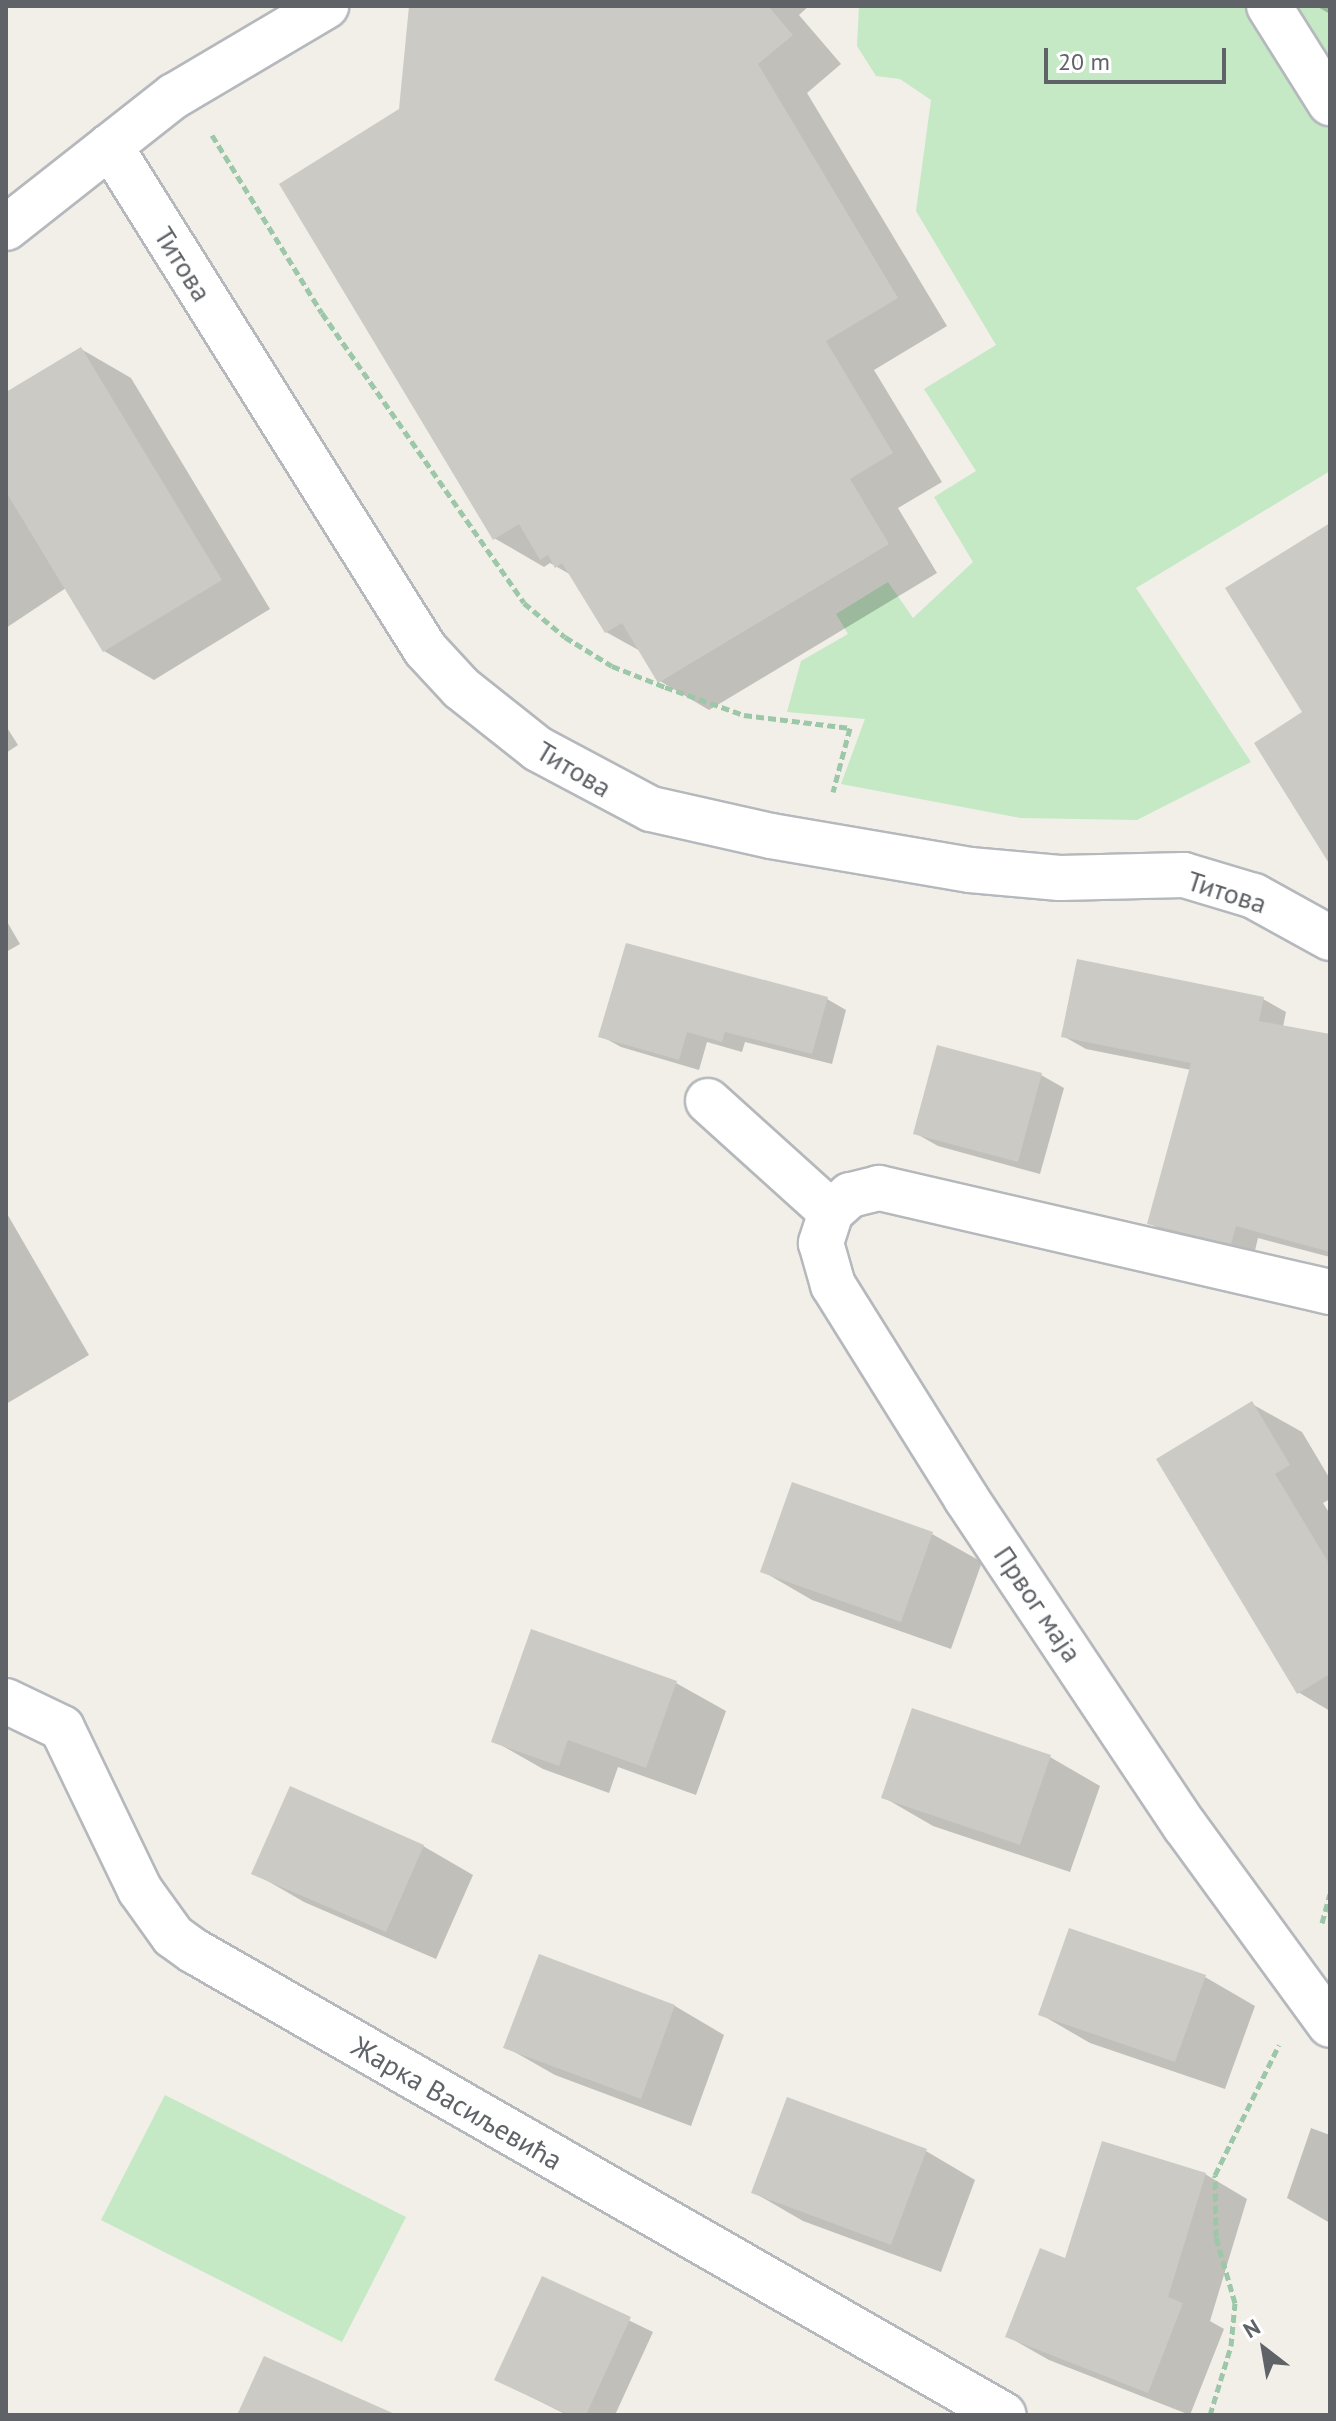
<!DOCTYPE html>
<html>
<head>
<meta charset="utf-8">
<style>
	body { margin:0 }
	#map { position:relative; width:1336px; height:2421px; overflow:hidden; background:#f1efe8; font-family:"PT Sans",sans-serif }
	div>[style] { position:absolute }
	.green>* { inset:0; background:#c5e8c5 }
	.shadow>* { inset:0; background:#0003 }
	.building>* { inset:0; background:#cccac5 }
	.path>* { height:5px; margin-top:-2.5px; transform-origin:0; background:repeating-linear-gradient(90deg,#9cc7a9 0 8px,transparent 0 12px) }
	.roads { filter:drop-shadow(2px 0 #b5b8bc) drop-shadow(-2px 0 #b5b8bc) drop-shadow(0 2px #b5b8bc) drop-shadow(0 -2px #b5b8bc) }
	.minor>* { height:44px; margin:-22px; padding:0 22px; transform-origin:22px; border-radius:22px; background:#fff }
	span { translate:-50% -50%; white-space:nowrap; text-align:center; line-height:1.15; -webkit-text-stroke:7px #fff; paint-order:stroke }
	.street-label { font-size:28px; color:#5f6368 }
	.frame { position:absolute; inset:0; border:8px solid #5f6368; pointer-events:none }
	.north { position:absolute; left:1224px; top:2309px; width:80px; height:80px; -webkit-text-stroke:6px #fff; paint-order:stroke; rotate:329deg; font-size:22px; font-weight:700; line-height:32px; text-align:center; color:#5f6368 }
	.north::after { content:''; display:block; margin:auto; width:28px; height:36px; background:#5f6368; clip-path:polygon(50% 0,100% 100%,50% 72%,0 100%) }
	.scale { position:absolute; left:1044px; top:48px; width:182px; height:36px; box-sizing:border-box; border:4px solid #5f6368; border-top:0; padding-left:10px; font-size:24px; line-height:28px; white-space:nowrap; color:#5f6368; -webkit-text-stroke:6px #fff; paint-order:stroke }
</style>
</head>
<body>
<div id="map">
	<div class="green">
		<div style="clip-path:polygon(859px 6px,1330px 6px,1330px 471px,1136px 588px,1251px 762px,1137px 820px,1020px 818px,841px 784px,865px 719px,787px 712px,801px 661px,848px 634px,836px 614px,888px 582px,913px 618px,973px 562px,934px 497px,976px 471px,924px 389px,996px 345px,916px 211px,931px 100px,900px 79px,876px 76px,857px 46px)"></div>
		<div style="clip-path:polygon(165px 2095px,406px 2217px,342px 2342px,101px 2220px)"></div>
	</div>
	<div class="shadow">
		<div style="clip-path:polygon(411px 6px,809px 6px,799px 15px,841px 64px,807px 93px,947px 326px,874px 370px,942px 482px,898px 508px,937px 573px,709px 710px,660px 681px,642px 652px,606px 632px,573px 576px,550px 563px,544px 567px,494px 538px,401px 110px)"></div>
		<div style="clip-path:polygon(1316px 6px,1330px 6px,1330px 14px)"></div>
		<div style="clip-path:polygon(81px 349px,131px 378px,270px 609px,154px 680px,104px 651px,66px 588px,6px 628px,6px 394px)"></div>
		<div style="clip-path:polygon(6px 726px,18px 745px,6px 753px)"></div>
		<div style="clip-path:polygon(6px 920px,20px 944px,6px 952px)"></div>
		<div style="clip-path:polygon(827px 999px,846px 1010px,832px 1064px,745px 1042px,742px 1052px,707px 1042px,699px 1070px,621px 1047px,601px 1036px)"></div>
		<div style="clip-path:polygon(1263px 999px,1286px 1012px,1283px 1027px,1330px 1036px,1330px 1257px,1258px 1238px,1254px 1255px,1172px 1236px,1149px 1223px,1191px 1070px,1086px 1049px,1063px 1036px)"></div>
		<div style="clip-path:polygon(1041px 1075px,1064px 1088px,1040px 1174px,938px 1146px,915px 1133px)"></div>
		<div style="clip-path:polygon(6px 1212px,89px 1355px,6px 1404px)"></div>
		<div style="clip-path:polygon(1252px 1404px,1302px 1432px,1330px 1479px,1330px 1499px,1323px 1503px,1330px 1514px,1330px 1711px,1298px 1692px)"></div>
		<div style="clip-path:polygon(932px 1534px,982px 1562px,951px 1649px,812px 1600px,762px 1571px)"></div>
		<div style="clip-path:polygon(676px 1683px,726px 1711px,696px 1795px,618px 1767px,609px 1793px,543px 1769px,494px 1741px)"></div>
		<div style="clip-path:polygon(913px 1710px,1050px 1757px,1100px 1786px,1070px 1872px,933px 1826px,883px 1797px)"></div>
		<div style="clip-path:polygon(423px 1846px,473px 1875px,436px 1959px,304px 1902px,254px 1873px)"></div>
		<div style="clip-path:polygon(1070px 1930px,1205px 1977px,1255px 2006px,1225px 2089px,1090px 2043px,1040px 2014px)"></div>
		<div style="clip-path:polygon(540px 1957px,675px 2006px,724px 2035px,691px 2126px,555px 2075px,506px 2047px)"></div>
		<div style="clip-path:polygon(1311px 2128px,1330px 2135px,1330px 2223px,1287px 2198px)"></div>
		<div style="clip-path:polygon(926px 2151px,975px 2180px,941px 2272px,803px 2221px,753px 2192px)"></div>
		<div style="clip-path:polygon(1205px 2174px,1247px 2199px,1210px 2321px,1224px 2329px,1190px 2415px,1049px 2360px,1007px 2336px)"></div>
		<div style="clip-path:polygon(543px 2279px,653px 2332px,615px 2415px,567px 2415px,497px 2380px)"></div>
	</div>
	<div class="building">
		<div style="clip-path:polygon(409px 6px,768px 6px,793px 35px,758px 64px,898px 298px,826px 341px,893px 453px,850px 479px,889px 544px,658px 683px,622px 623px,605px 633px,562px 563px,555px 568px,548px 555px,540px 560px,519px 524px,493px 540px,279px 184px,399px 109px)"></div>
		<div style="clip-path:polygon(81px 347px,222px 580px,103px 652px,6px 492px,6px 392px)"></div>
		<div style="clip-path:polygon(1330px 523px,1330px 865px,1254px 743px,1302px 712px,1225px 588px)"></div>
		<div style="clip-path:polygon(626px 943px,828px 997px,812px 1054px,725px 1032px,722px 1042px,687px 1032px,679px 1060px,598px 1037px)"></div>
		<div style="clip-path:polygon(1077px 959px,1264px 997px,1259px 1021px,1330px 1034px,1330px 1252px,1236px 1226px,1231px 1244px,1147px 1224px,1191px 1063px,1061px 1037px)"></div>
		<div style="clip-path:polygon(937px 1045px,1042px 1073px,1018px 1162px,913px 1134px)"></div>
		<div style="clip-path:polygon(1252px 1401px,1290px 1465px,1275px 1474px,1330px 1565px,1330px 1674px,1297px 1694px,1156px 1459px)"></div>
		<div style="clip-path:polygon(792px 1482px,933px 1532px,901px 1622px,760px 1572px)"></div>
		<div style="clip-path:polygon(531px 1629px,677px 1681px,646px 1768px,568px 1740px,559px 1766px,491px 1742px)"></div>
		<div style="clip-path:polygon(912px 1708px,1051px 1755px,1020px 1845px,881px 1798px)"></div>
		<div style="clip-path:polygon(290px 1786px,424px 1845px,386px 1932px,251px 1874px)"></div>
		<div style="clip-path:polygon(1069px 1928px,1206px 1975px,1175px 2062px,1038px 2015px)"></div>
		<div style="clip-path:polygon(539px 1954px,675px 2005px,641px 2099px,503px 2048px)"></div>
		<div style="clip-path:polygon(787px 2097px,927px 2149px,891px 2245px,751px 2193px)"></div>
		<div style="clip-path:polygon(1102px 2141px,1206px 2173px,1168px 2297px,1183px 2303px,1148px 2393px,1005px 2337px,1040px 2248px,1065px 2258px)"></div>
		<div style="clip-path:polygon(542px 2276px,631px 2317px,586px 2415px,569px 2415px,494px 2380px)"></div>
		<div style="clip-path:polygon(264px 2356px,397px 2415px,237px 2415px)"></div>
	</div>
	<div class="path">
		<div style="left:212px;top:135px;width:209px;rotate:58.3deg"></div>
		<div style="left:322px;top:313px;width:353px;rotate:55.1deg"></div>
		<div style="left:524px;top:603px;width:53px;rotate:39.7deg"></div>
		<div style="left:565px;top:637px;width:55px;rotate:31.7deg"></div>
		<div style="left:612px;top:666px;width:57px;rotate:21.6deg"></div>
		<div style="left:665px;top:687px;width:84px;rotate:19.5deg"></div>
		<div style="left:744px;top:715px;width:107px;rotate:7deg"></div>
		<div style="left:850px;top:728px;width:66px;rotate:104.9deg"></div>
		<div style="left:1322px;top:1923px;width:30px;rotate:-75deg"></div>
		<div style="left:1210px;top:2415px;width:72px;rotate:-73.1deg"></div>
		<div style="left:1231px;top:2346px;width:43px;rotate:-84.7deg"></div>
		<div style="left:1235px;top:2303px;width:69px;rotate:-106.1deg"></div>
		<div style="left:1216px;top:2237px;width:62px;rotate:-90.9deg"></div>
		<div style="left:1215px;top:2175px;width:145px;rotate:-63.8deg"></div>
	</div>
	<div class="roads">
		<div class="minor">
			<div style="left:1269px;top:6px;width:115px;rotate:57.8deg"></div>
			<div style="left:110px;top:146px;width:593px;rotate:57.94deg"></div>
			<div style="left:425px;top:649px;width:53px;rotate:47.3deg"></div>
			<div style="left:461px;top:688px;width:98px;rotate:38.4deg"></div>
			<div style="left:538px;top:749px;width:128px;rotate:28deg"></div>
			<div style="left:651px;top:809px;width:123px;rotate:12.7deg"></div>
			<div style="left:771px;top:836px;width:202px;rotate:9.7deg"></div>
			<div style="left:970px;top:870px;width:90px;rotate:5.1deg"></div>
			<div style="left:1060px;top:878px;width:124px;rotate:-1.4deg"></div>
			<div style="left:1184px;top:875px;width:73px;rotate:16.7deg"></div>
			<div style="left:1254px;top:896px;width:87px;rotate:28.9deg"></div>
			<div style="left:6px;top:228px;width:214px;rotate:-38.2deg"></div>
			<div style="left:174px;top:96px;width:177px;rotate:-30.6deg"></div>
			<div style="left:708px;top:1101px;width:166px;rotate:42.1deg"></div>
			<div style="left:1330px;top:1292px;width:463px;rotate:-167deg"></div>
			<div style="left:879px;top:1188px;width:30px;rotate:166deg"></div>
			<div style="left:850px;top:1195px;width:25px;rotate:138deg"></div>
			<div style="left:831px;top:1212px;width:33px;rotate:108deg"></div>
			<div style="left:821px;top:1243px;width:44px;rotate:74.1deg"></div>
			<div style="left:833px;top:1285px;width:251px;rotate:58deg"></div>
			<div style="left:966px;top:1498px;width:394px;rotate:56.3deg"></div>
			<div style="left:1185px;top:1826px;width:246px;rotate:53.9deg"></div>
			<div style="left:6px;top:1701px;width:62px;rotate:25.7deg"></div>
			<div style="left:62px;top:1728px;width:180px;rotate:64.3deg"></div>
			<div style="left:140px;top:1890px;width:57px;rotate:54.3deg"></div>
			<div style="left:173px;top:1936px;width:26px;rotate:36deg"></div>
			<div style="left:194px;top:1951px;width:933px;rotate:29.81deg"></div>
		</div>
	</div>
	<div class="street-label">
		<span style="left:183px;top:264px;rotate:58deg">Титова</span>
		<span style="left:574px;top:769px;rotate:31deg">Титова</span>
		<span style="left:1227px;top:892px;rotate:18deg">Титова</span>
		<span style="left:1038px;top:1604px;rotate:56deg">Првог маја</span>
		<span style="left:457px;top:2103px;rotate:30deg">Жарка Васиљевића</span>
	</div>
	<div class="frame"></div>
	<div class="north">N</div>
	<div class="scale">20 m</div>
</div>
</body>
</html>
